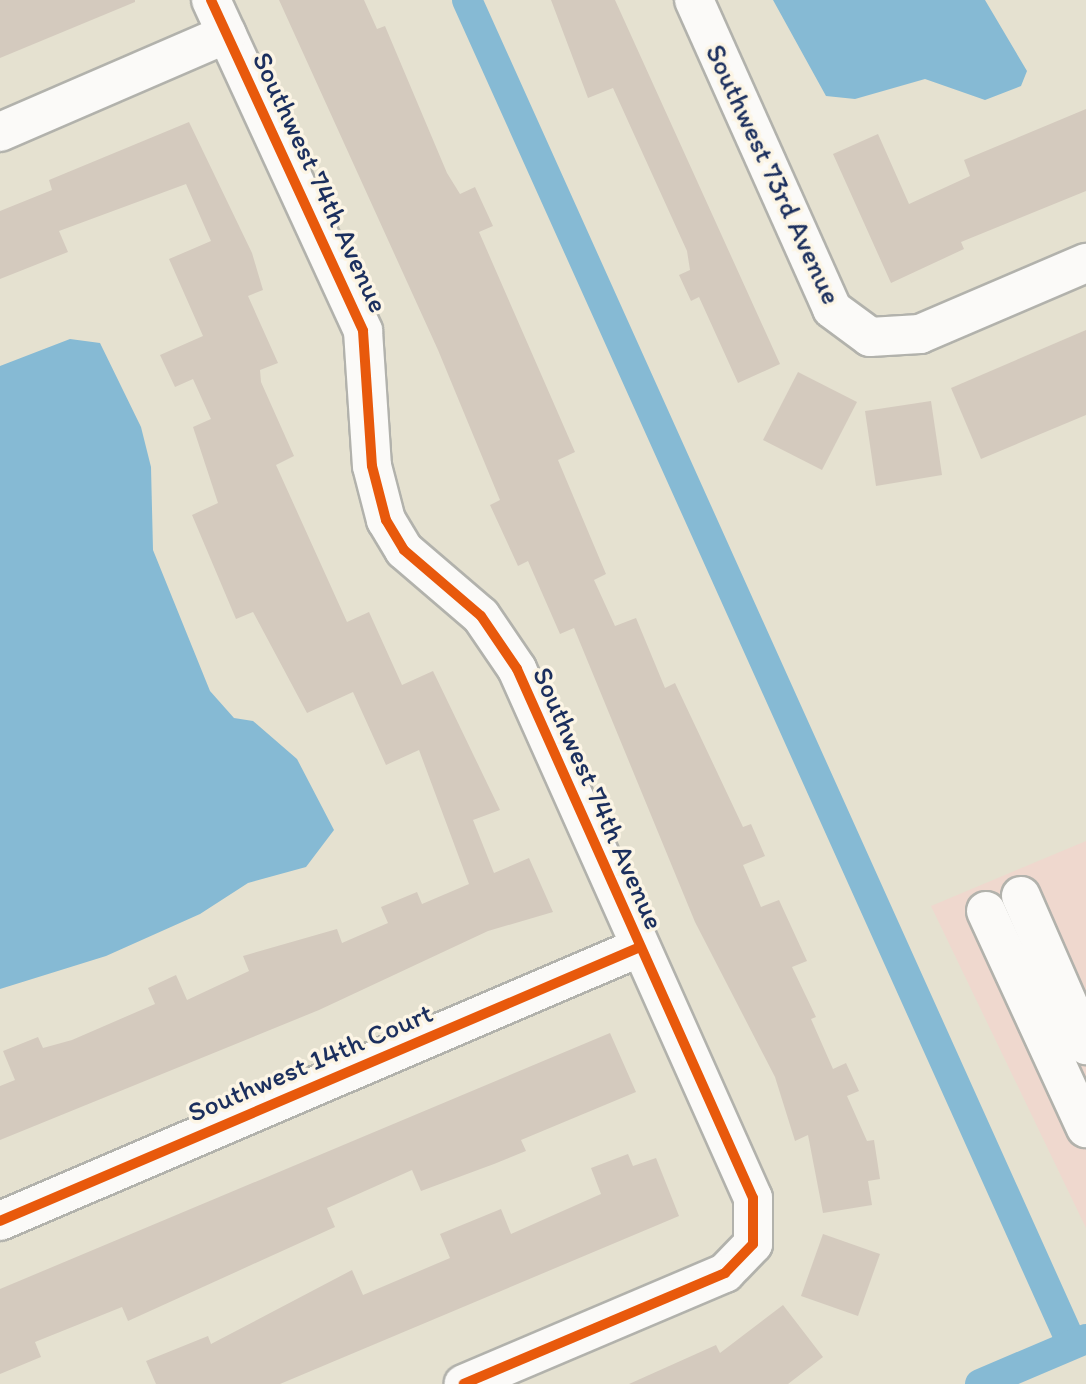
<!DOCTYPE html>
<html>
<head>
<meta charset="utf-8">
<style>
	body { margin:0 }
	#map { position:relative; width:1086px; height:1384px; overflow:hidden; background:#e5e1d0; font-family:Itim,sans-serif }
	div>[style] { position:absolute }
	.built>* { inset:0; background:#efd8ce }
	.water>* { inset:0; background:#86bad4 }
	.canal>* { height:30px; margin:-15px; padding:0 15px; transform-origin:15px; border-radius:15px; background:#86bad4 }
	.building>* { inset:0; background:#d4cabe }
	.roads { filter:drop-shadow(2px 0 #b2b2ac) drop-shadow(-2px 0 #b2b2ac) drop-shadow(0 2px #b2b2ac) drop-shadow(0 -2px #b2b2ac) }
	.minor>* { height:38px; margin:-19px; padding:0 19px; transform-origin:19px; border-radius:19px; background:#fbfaf8 }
	.cycleway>* { height:10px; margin:-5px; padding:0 5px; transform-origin:5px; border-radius:5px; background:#e8590c }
	span { translate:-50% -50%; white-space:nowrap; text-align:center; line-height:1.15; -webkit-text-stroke:7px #fcf5e5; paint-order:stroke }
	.street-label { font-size:28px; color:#1b2f5e }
</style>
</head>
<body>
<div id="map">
	<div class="built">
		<div style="clip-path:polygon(1086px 841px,1086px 1228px,931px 906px)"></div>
	</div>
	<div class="water">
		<div style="clip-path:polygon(773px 0,985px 0,1027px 71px,1021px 86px,985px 100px,925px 79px,855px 99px,826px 96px)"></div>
		<div style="clip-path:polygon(70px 339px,100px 343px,141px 427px,151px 467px,153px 550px,210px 691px,234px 718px,253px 721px,297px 759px,334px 830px,306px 867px,248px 883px,200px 914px,106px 956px,0 989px,0 366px)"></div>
	</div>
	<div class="canal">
		<div style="left:467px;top:0;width:1474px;rotate:65.77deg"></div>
		<div style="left:980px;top:1384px;width:115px;rotate:-23deg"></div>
	</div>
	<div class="building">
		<div style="clip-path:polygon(0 0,135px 0,135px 2px,0 58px)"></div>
		<div style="clip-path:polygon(279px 0,364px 0,377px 29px,385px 26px,447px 173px,460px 194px,475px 187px,493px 226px,479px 232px,575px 452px,558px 460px,606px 574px,594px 580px,615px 626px,636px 618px,665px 688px,675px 683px,743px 827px,751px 824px,765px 856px,743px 865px,761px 907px,779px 900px,807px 961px,792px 967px,816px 1017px,811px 1019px,833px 1069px,846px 1063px,859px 1091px,847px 1096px,867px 1141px,874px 1140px,880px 1179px,868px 1181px,872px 1205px,823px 1213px,808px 1135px,795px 1141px,775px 1077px,695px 922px,574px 628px,560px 634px,528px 561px,518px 566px,490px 505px,500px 500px,438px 350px)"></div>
		<div style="clip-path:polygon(551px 0,615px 0,780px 364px,738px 383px,699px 297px,691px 301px,679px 275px,690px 270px,687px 251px,613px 88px,588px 98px)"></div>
		<div style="clip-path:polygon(1086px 109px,1086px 191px,961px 242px,964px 249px,891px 283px,833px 154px,878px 134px,909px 204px,970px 176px,964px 160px)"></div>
		<div style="clip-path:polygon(189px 122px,252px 253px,263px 290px,248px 296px,278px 363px,260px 370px,261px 382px,294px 456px,276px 465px,347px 622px,369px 612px,402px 685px,433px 671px,500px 810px,473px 820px,494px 873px,529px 858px,553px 912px,488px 931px,319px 1010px,0 1140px,0 1086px,15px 1080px,3px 1051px,38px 1037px,43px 1048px,72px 1040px,155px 1004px,148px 988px,176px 975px,187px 1000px,249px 971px,243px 956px,337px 929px,342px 943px,388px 923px,381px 907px,417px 892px,422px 904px,469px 884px,419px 750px,386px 765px,353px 692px,307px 713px,253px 612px,236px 619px,192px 515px,218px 503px,193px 427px,211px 419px,193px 379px,175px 387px,160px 355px,203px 336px,169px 259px,211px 241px,186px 184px,59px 231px,68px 252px,0 279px,0 211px,52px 190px,49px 180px)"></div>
		<div style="clip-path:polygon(1086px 330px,1086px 415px,981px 459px,951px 388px)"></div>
		<div style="clip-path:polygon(798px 372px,857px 402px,822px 470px,763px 440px)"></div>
		<div style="clip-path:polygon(931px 401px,942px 475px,876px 486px,865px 411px)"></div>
		<div style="clip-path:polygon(610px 1033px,636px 1092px,521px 1140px,526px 1151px,494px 1164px,421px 1191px,412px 1170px,327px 1208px,335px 1227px,128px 1321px,122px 1307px,35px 1342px,41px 1357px,0 1374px,0 1289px)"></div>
		<div style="clip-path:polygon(628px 1154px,633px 1166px,656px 1158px,679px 1216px,280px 1384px,156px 1384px,146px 1361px,208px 1336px,211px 1344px,352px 1270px,363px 1295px,450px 1258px,440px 1234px,501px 1209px,511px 1234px,601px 1194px,591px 1168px)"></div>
		<div style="clip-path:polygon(823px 1234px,880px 1254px,858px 1316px,801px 1296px)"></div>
		<div style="clip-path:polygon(783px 1305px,823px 1357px,788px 1384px,629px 1384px,716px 1345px,720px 1353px)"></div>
	</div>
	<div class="roads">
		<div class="minor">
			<div style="left:211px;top:0;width:364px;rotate:65.3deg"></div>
			<div style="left:363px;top:331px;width:135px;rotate:86.2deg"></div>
			<div style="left:372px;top:466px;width:56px;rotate:75.5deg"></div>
			<div style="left:386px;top:520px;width:35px;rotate:59deg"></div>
			<div style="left:404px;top:550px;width:101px;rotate:40.6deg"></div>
			<div style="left:481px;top:616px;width:64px;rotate:55.8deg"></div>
			<div style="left:517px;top:669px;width:579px;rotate:65.96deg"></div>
			<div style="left:753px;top:1198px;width:46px;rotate:90deg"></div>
			<div style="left:753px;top:1244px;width:40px;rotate:134deg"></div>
			<div style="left:725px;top:1273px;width:284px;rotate:157deg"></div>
			<div style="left:694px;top:0;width:338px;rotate:65.9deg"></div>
			<div style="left:832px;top:309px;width:47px;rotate:36.4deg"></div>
			<div style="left:870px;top:337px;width:50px;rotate:-3.4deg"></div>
			<div style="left:920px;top:334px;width:181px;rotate:-23.2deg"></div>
			<div style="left:0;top:132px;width:247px;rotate:-23.4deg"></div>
			<div style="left:1021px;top:896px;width:163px;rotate:66.4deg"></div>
			<div style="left:986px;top:911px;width:239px;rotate:65.3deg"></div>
			<div style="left:0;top:1221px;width:694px;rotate:-23.17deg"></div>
		</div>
	</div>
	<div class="cycleway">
		<div style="left:211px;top:0;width:364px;rotate:65.3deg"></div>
		<div style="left:363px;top:331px;width:135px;rotate:86.2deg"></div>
		<div style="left:372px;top:466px;width:56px;rotate:75.5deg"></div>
		<div style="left:386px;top:520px;width:35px;rotate:59deg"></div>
		<div style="left:404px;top:550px;width:101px;rotate:40.6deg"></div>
		<div style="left:481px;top:616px;width:64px;rotate:55.8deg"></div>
		<div style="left:517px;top:669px;width:579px;rotate:65.96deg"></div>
		<div style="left:753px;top:1198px;width:46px;rotate:90deg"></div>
		<div style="left:753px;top:1244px;width:40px;rotate:134deg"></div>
		<div style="left:725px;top:1273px;width:284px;rotate:157deg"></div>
		<div style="left:0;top:1221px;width:694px;rotate:-23.17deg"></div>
	</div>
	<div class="street-label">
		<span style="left:774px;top:174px;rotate:65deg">Southwest 73rd Avenue</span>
		<span style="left:321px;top:182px;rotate:65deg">Southwest 74th Avenue</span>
		<span style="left:599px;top:798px;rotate:66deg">Southwest 74th Avenue</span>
		<span style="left:310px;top:1062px;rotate:-23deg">Southwest 14th Court</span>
	</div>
</div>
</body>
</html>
